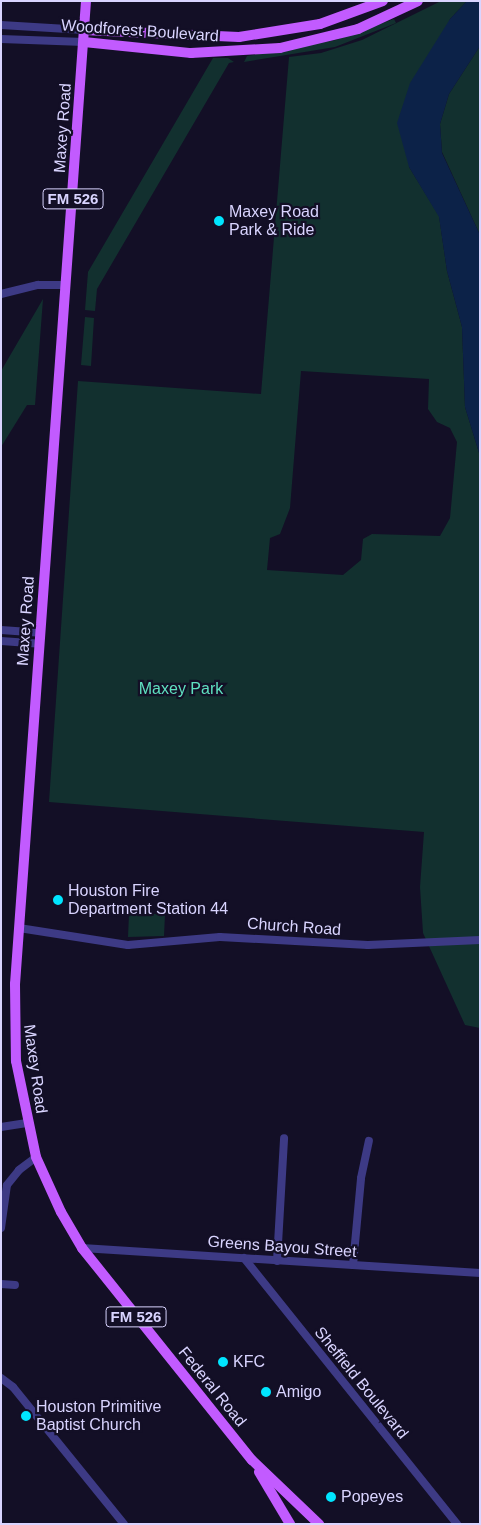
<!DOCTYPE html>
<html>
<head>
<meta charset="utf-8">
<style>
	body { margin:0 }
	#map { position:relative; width:481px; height:1525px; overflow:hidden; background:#130f26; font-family:Arial,sans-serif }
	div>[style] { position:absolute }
	.green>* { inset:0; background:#12302f }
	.water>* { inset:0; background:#0c2248 }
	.minor>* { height:8px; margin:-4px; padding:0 4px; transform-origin:4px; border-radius:4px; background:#3d3a85 }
	.major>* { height:10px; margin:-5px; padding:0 5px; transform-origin:5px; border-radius:5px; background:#c25bff }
	.dots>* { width:14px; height:14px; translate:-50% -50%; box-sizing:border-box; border:2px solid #130f26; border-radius:50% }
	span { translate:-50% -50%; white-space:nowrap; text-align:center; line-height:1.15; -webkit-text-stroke:4.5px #130f26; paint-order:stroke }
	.shield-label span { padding:1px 4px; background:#130f26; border:1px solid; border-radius:4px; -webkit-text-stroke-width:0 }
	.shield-label { font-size:15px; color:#d9d4ff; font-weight:700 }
	.street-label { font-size:16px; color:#d9d4ff }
	.poi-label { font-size:16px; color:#d9d4ff }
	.left { translate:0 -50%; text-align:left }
	.park-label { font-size:16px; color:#5fe0c0 }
	.frame { position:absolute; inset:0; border:2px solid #d9d4ff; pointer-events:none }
</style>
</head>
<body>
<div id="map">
	<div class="green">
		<div style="clip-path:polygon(evenodd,441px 1px,467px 1px,450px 19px,409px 167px,439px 216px,447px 271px,462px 327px,465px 407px,480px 456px,480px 1028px,465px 1025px,423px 933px,420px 887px,424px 832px,49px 802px,78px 381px,261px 394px,289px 57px,321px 53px,362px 40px,441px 1px,301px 371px,429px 379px,428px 409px,437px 422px,450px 428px,457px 442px,450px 518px,440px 536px,372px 534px,363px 539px,361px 560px,343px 575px,267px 570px,270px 538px,280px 534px,290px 508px,301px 371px)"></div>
		<div style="clip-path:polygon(394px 19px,396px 23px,335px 47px,244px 62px,247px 56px,336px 40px)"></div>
		<div style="clip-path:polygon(480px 46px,480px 235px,442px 152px,440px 124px,449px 94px)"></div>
		<div style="clip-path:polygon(213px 58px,228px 58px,234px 62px,229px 63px,97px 289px,95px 311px,85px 310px,88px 272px)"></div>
		<div style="clip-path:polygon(43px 299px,35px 405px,27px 405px,1px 447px,1px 371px)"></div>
		<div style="clip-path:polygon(85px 317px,94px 318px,91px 366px,81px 365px)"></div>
		<div style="clip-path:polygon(129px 914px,165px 914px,164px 936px,128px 937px)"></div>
	</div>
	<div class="water">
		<div style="clip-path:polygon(467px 1px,480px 1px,480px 46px,449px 94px,440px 124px,442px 153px,480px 235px,480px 456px,465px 407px,462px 327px,447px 271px,439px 217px,409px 167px,397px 123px,410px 83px,450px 19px)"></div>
	</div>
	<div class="minor">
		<div style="left:1px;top:25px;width:83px;rotate:3.4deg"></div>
		<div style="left:1px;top:39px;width:83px;rotate:2.1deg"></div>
		<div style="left:1px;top:294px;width:38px;rotate:-14deg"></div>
		<div style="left:38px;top:285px;width:28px"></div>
		<div style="left:1px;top:630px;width:39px;rotate:4deg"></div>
		<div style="left:1px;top:641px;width:39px;rotate:4deg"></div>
		<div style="left:19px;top:928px;width:110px;rotate:8.9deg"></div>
		<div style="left:128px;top:945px;width:92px;rotate:-5deg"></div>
		<div style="left:220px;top:937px;width:148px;rotate:3.1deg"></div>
		<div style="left:368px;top:945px;width:112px;rotate:-2.6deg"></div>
		<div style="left:1px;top:1127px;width:26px;rotate:-9deg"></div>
		<div style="left:1px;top:1228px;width:43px;rotate:-82.1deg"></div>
		<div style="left:7px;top:1185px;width:19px;rotate:-51deg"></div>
		<div style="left:19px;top:1170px;width:21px;rotate:-37deg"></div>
		<div style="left:82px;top:1248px;width:399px;rotate:3.6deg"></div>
		<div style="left:244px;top:1258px;width:341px;rotate:51.3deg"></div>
		<div style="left:277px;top:1261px;width:123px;rotate:-86.7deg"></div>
		<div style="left:353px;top:1265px;width:87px;rotate:-84.7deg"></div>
		<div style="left:361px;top:1178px;width:38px;rotate:-78deg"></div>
		<div style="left:1px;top:1284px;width:14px;rotate:4deg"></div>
		<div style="left:1px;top:1378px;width:15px;rotate:37deg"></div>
		<div style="left:13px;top:1387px;width:176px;rotate:51deg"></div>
	</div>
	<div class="major">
		<div style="left:86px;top:1px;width:986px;rotate:94.13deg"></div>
		<div style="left:15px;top:984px;width:77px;rotate:89.3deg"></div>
		<div style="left:16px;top:1061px;width:98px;rotate:78.2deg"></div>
		<div style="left:36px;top:1157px;width:60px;rotate:65.6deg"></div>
		<div style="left:61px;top:1212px;width:42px;rotate:59.7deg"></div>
		<div style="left:82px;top:1248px;width:272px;rotate:51.3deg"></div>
		<div style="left:252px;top:1460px;width:93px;rotate:43.7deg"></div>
		<div style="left:84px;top:30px;width:155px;rotate:2.6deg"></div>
		<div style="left:239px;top:37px;width:82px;rotate:-9.1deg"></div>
		<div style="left:320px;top:24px;width:67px;rotate:-20.1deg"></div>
		<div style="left:84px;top:42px;width:108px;rotate:5.9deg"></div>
		<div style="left:191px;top:53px;width:89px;rotate:-3.2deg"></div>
		<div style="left:280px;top:48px;width:80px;rotate:-13.7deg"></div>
		<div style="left:358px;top:29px;width:66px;rotate:-25deg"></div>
		<div style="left:259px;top:1472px;width:61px;rotate:59.2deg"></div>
	</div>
	<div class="dots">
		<div style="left:219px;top:221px;background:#00e5ff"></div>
		<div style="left:58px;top:900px;background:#00e5ff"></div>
		<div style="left:223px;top:1362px;background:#00e5ff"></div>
		<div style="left:266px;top:1392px;background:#00e5ff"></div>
		<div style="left:26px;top:1416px;background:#00e5ff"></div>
		<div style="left:331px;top:1497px;background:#00e5ff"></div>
	</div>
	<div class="shield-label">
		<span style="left:73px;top:199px">FM 526</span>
		<span style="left:136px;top:1317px">FM 526</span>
	</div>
	<div class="street-label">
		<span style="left:140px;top:31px;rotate:4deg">Woodforest Boulevard</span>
		<span style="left:63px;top:128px;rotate:-86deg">Maxey Road</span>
		<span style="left:26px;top:621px;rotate:-86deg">Maxey Road</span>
		<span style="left:294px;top:927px;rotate:4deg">Church Road</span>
		<span style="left:35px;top:1069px;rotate:82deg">Maxey Road</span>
		<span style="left:282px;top:1247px;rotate:4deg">Greens Bayou Street</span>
		<span style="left:361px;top:1383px;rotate:51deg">Sheffield Boulevard</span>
		<span style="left:212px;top:1387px;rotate:51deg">Federal Road</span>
	</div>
	<div class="poi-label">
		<span class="left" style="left:229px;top:221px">Maxey Road<br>Park &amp; Ride</span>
		<span class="left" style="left:68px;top:900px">Houston Fire<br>Department Station 44</span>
		<span class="left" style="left:233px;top:1362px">KFC</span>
		<span class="left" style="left:276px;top:1392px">Amigo</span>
		<span class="left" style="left:36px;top:1416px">Houston Primitive<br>Baptist Church</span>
		<span class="left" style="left:341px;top:1497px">Popeyes</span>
	</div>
	<div class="park-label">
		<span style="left:181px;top:689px">Maxey Park</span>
	</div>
	<div class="frame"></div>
</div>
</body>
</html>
